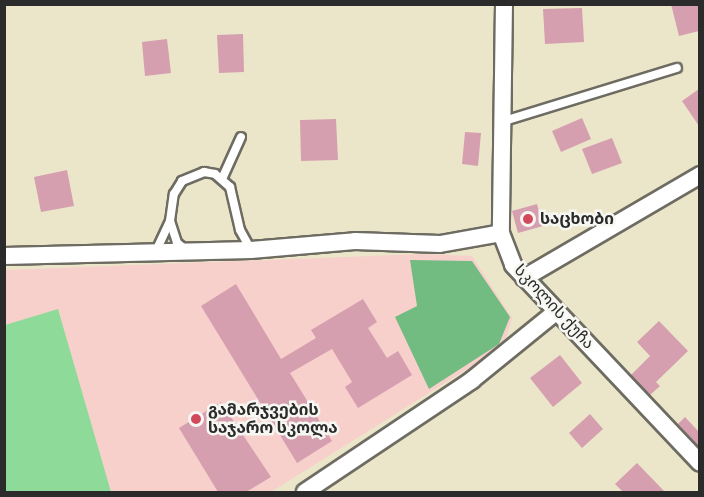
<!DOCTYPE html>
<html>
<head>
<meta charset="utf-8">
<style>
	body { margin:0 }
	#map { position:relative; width:704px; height:497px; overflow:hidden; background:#ebe6c9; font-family:Pangolin,"Noto Sans Georgian",sans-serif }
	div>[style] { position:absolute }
	.built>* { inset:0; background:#f7d0cc }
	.green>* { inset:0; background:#8edb99 }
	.forest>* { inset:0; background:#72bb81 }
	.building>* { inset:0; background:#d59faf }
	.roads { filter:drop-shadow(2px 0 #6e6c62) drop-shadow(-2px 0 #6e6c62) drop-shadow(0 2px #6e6c62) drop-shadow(0 -2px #6e6c62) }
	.lane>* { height:8px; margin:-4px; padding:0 4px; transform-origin:4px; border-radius:4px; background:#fff }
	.street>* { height:16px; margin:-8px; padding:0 8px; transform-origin:8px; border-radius:8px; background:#fff }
	.dots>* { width:16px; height:16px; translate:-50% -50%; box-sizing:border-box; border:3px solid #f6f6f2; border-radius:50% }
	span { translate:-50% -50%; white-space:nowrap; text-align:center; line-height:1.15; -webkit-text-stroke:5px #f6f6f2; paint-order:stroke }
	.poi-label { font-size:16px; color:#2b2b2b; font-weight:700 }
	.left { translate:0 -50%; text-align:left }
	.street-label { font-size:16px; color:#2b2b2b }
	.frame { position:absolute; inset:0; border:6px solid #2b2b2b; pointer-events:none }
</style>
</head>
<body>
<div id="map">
	<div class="built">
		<div style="clip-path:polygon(421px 254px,472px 256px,512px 318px,504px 346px,271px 492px,5px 492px,4px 270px)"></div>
	</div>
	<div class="green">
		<div style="clip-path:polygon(58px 309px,111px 492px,5px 492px,5px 325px)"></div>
	</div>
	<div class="forest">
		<div style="clip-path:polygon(410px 260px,472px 261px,510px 317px,499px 344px,429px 389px,395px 317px,417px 306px)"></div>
	</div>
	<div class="building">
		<div style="clip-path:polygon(671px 4px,699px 4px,699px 31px,679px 36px)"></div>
		<div style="clip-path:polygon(582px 8px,584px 42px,545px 44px,543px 9px)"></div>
		<div style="clip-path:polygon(243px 34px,244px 72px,219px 73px,217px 35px)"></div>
		<div style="clip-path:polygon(167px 39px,171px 73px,145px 76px,142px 42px)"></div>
		<div style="clip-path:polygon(699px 89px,699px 126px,682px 101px)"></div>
		<div style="clip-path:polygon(582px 118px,591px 139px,561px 152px,552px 131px)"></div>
		<div style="clip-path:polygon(336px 119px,338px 160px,301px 161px,300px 120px)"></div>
		<div style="clip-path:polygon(465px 132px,481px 133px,478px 166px,462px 164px)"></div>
		<div style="clip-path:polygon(612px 138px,622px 163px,592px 174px,582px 149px)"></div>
		<div style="clip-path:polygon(67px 170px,74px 206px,41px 212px,34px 177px)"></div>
		<div style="clip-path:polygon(537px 204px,543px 226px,518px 233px,512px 211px)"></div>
		<div style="clip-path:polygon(236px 284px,281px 359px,316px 338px,311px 330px,363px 299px,377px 322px,368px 328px,387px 358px,398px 351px,412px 375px,358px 408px,345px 387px,352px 382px,332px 349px,290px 373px,332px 441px,297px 463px,201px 306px)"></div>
		<div style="clip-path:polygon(659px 321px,688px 351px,656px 382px,660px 386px,650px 395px,631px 375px,650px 356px,637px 342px)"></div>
		<div style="clip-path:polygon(560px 355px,582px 383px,553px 407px,530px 378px)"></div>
		<div style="clip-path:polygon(221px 402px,271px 477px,246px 492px,218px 492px,179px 428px)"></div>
		<div style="clip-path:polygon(590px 414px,603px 429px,582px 448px,569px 433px)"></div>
		<div style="clip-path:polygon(685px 417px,699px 432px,699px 447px,678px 424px)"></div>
		<div style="clip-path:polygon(637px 463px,665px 492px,623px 492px,615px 484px)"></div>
	</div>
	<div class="roads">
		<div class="lane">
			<div style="left:501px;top:122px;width:184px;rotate:-17.1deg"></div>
			<div style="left:222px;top:179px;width:46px;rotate:-65.7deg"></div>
			<div style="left:170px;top:221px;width:23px;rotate:72deg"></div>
			<div style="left:177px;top:243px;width:11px;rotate:38deg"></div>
			<div style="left:156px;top:251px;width:33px;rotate:-65deg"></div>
			<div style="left:170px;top:221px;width:27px;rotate:-82deg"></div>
			<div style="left:174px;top:194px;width:15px;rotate:-58deg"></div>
			<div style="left:182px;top:181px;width:24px;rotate:-22deg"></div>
			<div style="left:204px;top:172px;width:11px;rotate:10deg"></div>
			<div style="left:215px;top:174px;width:20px;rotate:41deg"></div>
			<div style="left:230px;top:187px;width:44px;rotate:76.9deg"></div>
			<div style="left:240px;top:230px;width:23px;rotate:61deg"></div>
		</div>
		<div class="street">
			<div style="left:504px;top:4px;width:229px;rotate:90.8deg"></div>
			<div style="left:501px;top:233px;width:34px;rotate:69deg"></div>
			<div style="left:513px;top:265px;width:272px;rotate:46.6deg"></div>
			<div style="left:4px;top:256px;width:247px;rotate:-1.4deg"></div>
			<div style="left:251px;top:250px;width:104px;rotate:-4.9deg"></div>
			<div style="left:355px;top:241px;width:85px;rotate:2deg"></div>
			<div style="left:440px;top:244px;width:62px;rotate:-10.2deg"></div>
			<div style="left:524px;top:278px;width:204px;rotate:-30.3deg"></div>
			<div style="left:305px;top:492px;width:201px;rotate:-33.8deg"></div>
			<div style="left:472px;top:380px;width:109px;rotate:-39.1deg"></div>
		</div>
	</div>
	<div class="dots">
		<div style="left:528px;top:219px;background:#d1495b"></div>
		<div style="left:196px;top:419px;background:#d1495b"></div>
	</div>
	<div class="poi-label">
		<span class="left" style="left:540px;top:219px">საცხობი</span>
		<span class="left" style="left:208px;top:419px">გამარჯვების<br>საჯარო სკოლა</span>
	</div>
	<div class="street-label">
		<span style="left:554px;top:307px;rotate:47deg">სკოლის ქუჩა</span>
	</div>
	<div class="frame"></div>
</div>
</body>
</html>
